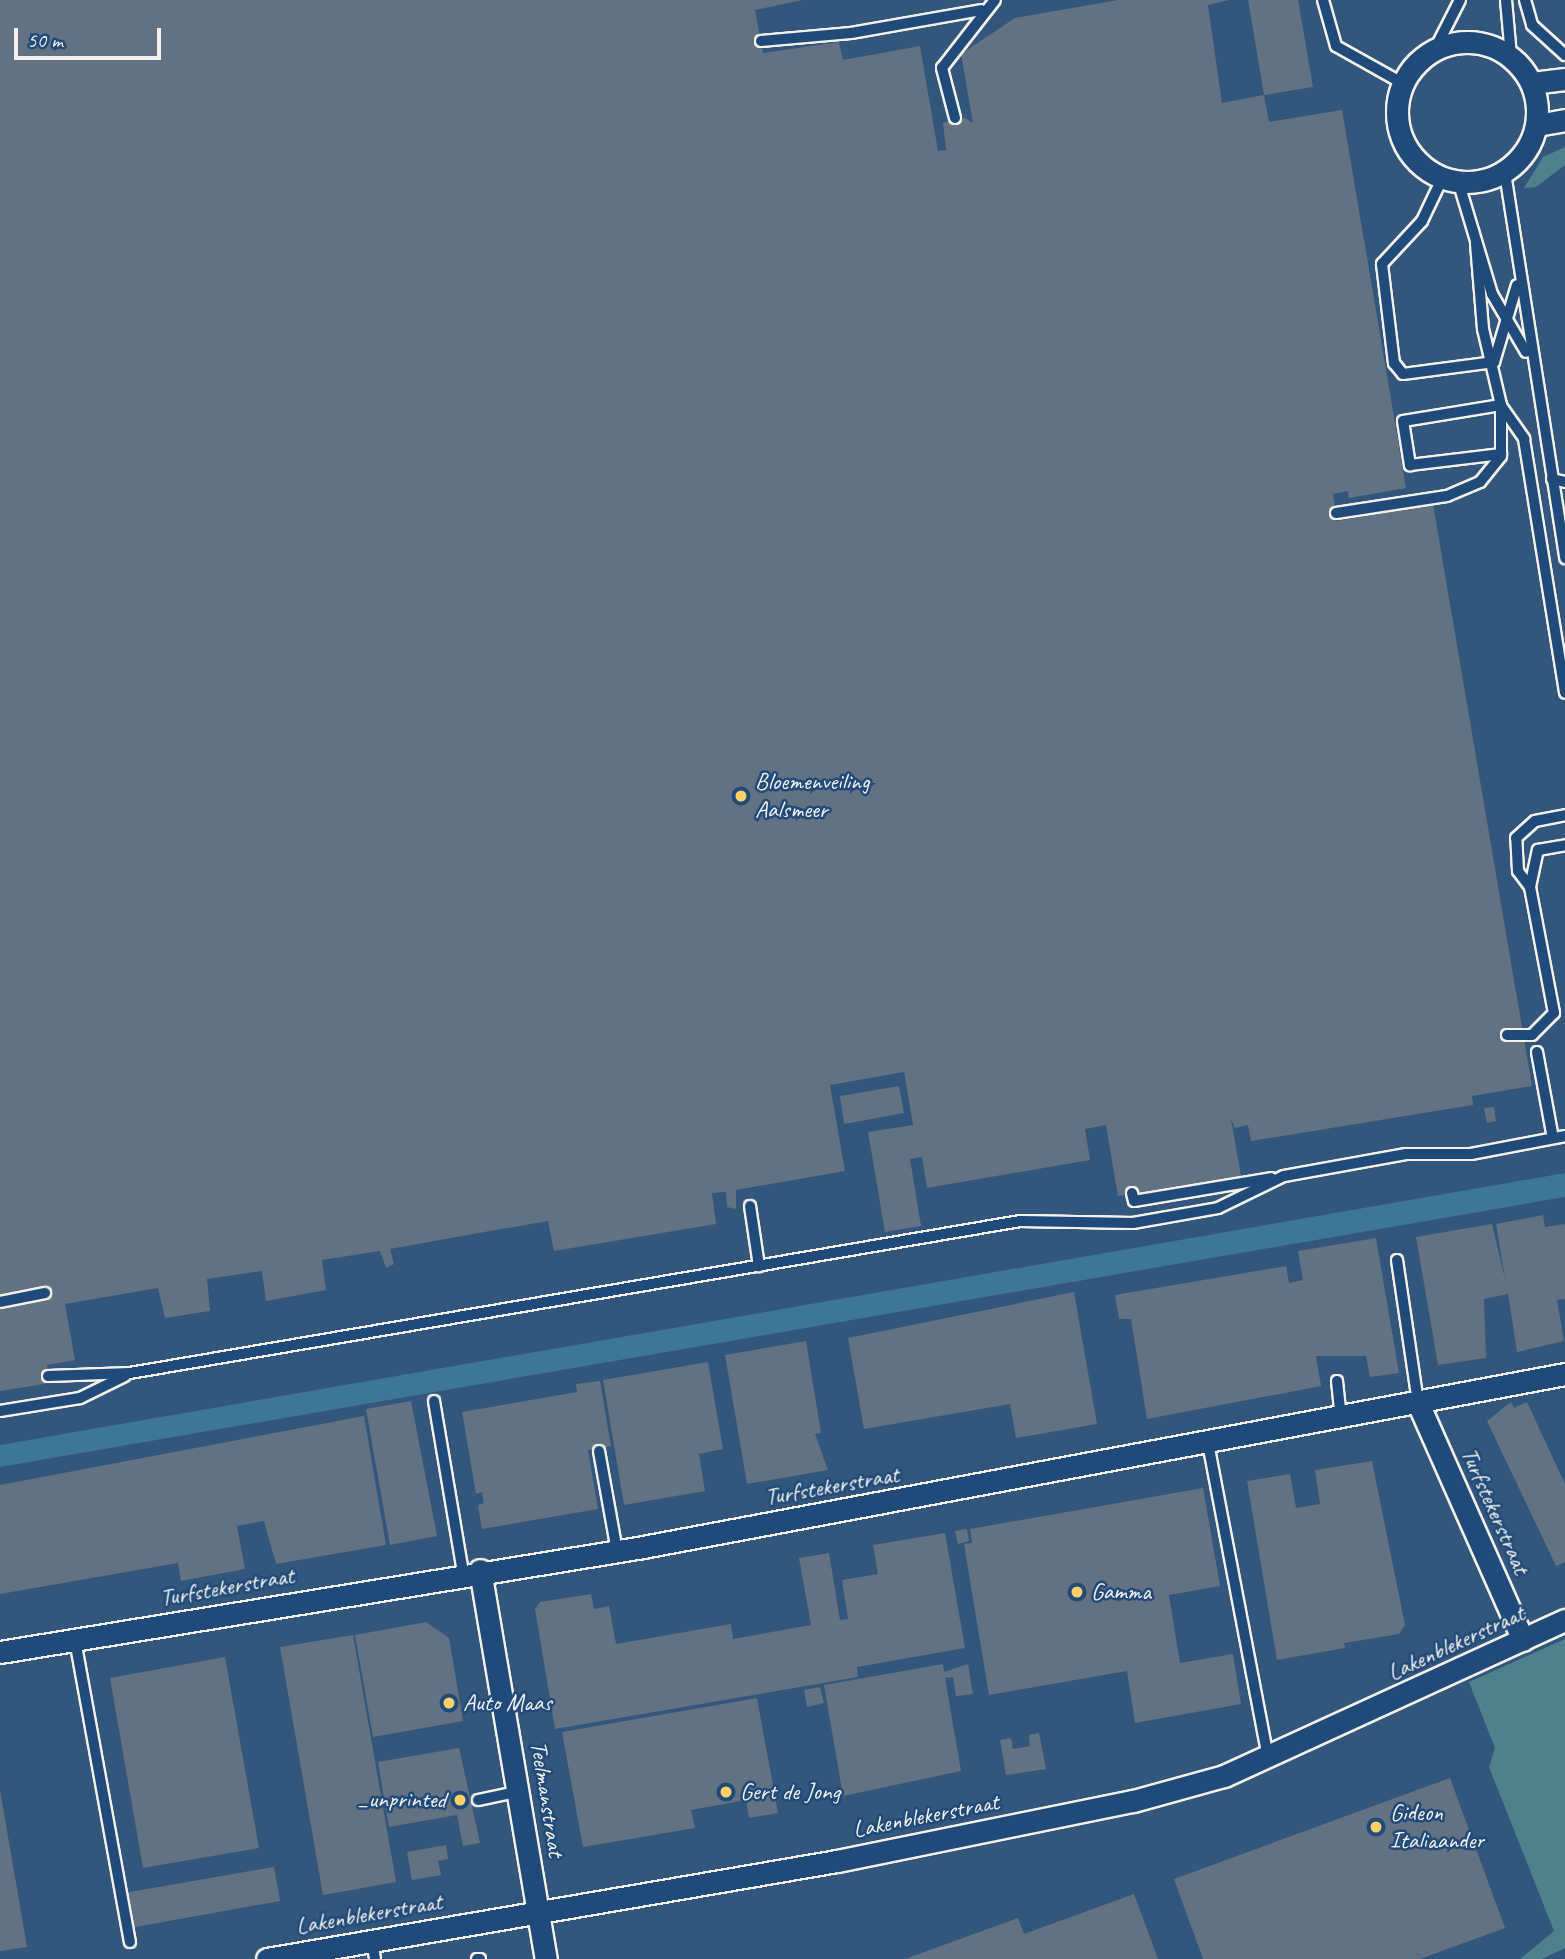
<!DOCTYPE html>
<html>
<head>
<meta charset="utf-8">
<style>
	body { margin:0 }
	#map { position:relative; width:1565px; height:1959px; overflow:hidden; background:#1f4a7a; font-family:Caveat,sans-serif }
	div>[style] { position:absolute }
	.built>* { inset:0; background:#33567c }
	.green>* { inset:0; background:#4f818d }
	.water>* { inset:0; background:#3e7698 }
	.building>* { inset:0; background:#627282 }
	.roads { filter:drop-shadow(2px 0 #f4f1e8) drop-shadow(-2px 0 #f4f1e8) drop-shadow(0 2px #f4f1e8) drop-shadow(0 -2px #f4f1e8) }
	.service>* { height:10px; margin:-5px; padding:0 5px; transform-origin:5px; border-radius:5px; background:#1f4a7a }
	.minor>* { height:21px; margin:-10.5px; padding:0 10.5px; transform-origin:10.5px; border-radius:10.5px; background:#1f4a7a }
	.minor>.ring { margin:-10.5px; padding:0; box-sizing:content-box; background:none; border:21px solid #1f4a7a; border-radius:50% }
	.dots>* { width:19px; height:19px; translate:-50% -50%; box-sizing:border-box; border:4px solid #1f4a7a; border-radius:50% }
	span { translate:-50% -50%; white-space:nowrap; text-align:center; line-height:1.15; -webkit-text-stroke:5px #1f4a7a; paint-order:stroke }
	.poi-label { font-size:24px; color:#f4f1e8 }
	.left { translate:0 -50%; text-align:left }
	.right { translate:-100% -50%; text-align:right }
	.street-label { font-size:24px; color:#f4f1e8 }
	.scale { position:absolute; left:14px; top:28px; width:147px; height:32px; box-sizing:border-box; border:4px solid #f4f1e8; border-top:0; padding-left:9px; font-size:21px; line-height:24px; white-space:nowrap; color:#f4f1e8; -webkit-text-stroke:5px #1f4a7a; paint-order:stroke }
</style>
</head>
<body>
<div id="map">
	<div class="built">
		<div style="clip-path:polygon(0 0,1565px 0,1565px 1959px,0 1959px)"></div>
	</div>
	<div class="green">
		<div style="clip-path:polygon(1565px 147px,1565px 165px,1536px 187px,1524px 188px,1543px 157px)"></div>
		<div style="clip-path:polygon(1565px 1639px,1565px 1948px,1542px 1959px,1520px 1959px,1554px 1931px,1489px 1767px,1495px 1748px,1469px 1682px)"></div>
	</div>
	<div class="water">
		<div style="clip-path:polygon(1565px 1173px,1565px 1197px,0 1467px,0 1445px)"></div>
	</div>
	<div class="building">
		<div style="clip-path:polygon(0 0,803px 0,755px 10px,763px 53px,839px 42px,843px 60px,920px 46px,938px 151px,946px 150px,943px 123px,963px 117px,973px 123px,961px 54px,1015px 18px,1118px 0,1229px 0,1208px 5px,1222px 103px,1264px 95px,1269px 122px,1342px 110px,1406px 488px,1349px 498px,1348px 491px,1333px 494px,1337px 521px,1433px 504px,1532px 1086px,1472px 1096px,1473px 1105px,1251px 1141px,1248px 1125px,1235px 1128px,1231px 1119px,1241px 1176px,1118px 1196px,1106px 1125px,1085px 1129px,1090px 1160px,927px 1188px,922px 1157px,910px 1159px,921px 1226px,885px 1232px,868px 1132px,913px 1125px,904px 1072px,830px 1085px,845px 1171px,736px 1190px,736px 1209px,727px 1207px,726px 1192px,712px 1193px,716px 1224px,554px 1251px,548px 1221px,490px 1231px,390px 1249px,394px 1264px,386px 1268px,380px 1251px,322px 1260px,326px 1290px,266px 1301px,262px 1271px,207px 1279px,210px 1311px,165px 1318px,158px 1288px,65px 1304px,75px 1360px,47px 1365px,50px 1383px,0 1391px)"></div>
		<div style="clip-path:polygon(1248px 0,1298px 0,1313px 87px,1264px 95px)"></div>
		<div style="clip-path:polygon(899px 1086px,904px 1113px,844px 1124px,840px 1096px)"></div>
		<div style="clip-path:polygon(1494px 1107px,1496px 1121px,1487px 1123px,1484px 1108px)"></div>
		<div style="clip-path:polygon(1543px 1215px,1545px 1227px,1565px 1224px,1565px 1299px,1557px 1300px,1564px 1341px,1517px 1352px,1508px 1294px,1484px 1299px,1486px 1358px,1438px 1365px,1416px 1237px,1492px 1224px,1505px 1279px,1496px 1224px)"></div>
		<div style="clip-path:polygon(1376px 1238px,1399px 1373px,1370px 1377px,1366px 1356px,1316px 1356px,1321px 1386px,1147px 1419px,1131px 1319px,1119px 1319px,1115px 1295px,1286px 1266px,1289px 1283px,1303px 1280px,1298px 1251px)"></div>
		<div style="clip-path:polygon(1074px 1292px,1097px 1424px,1016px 1438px,1010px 1404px,864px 1429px,848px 1338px)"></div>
		<div style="clip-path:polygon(806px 1341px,821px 1433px,815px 1434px,828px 1470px,747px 1484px,725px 1355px)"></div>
		<div style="clip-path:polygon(708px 1362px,723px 1449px,699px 1454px,705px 1491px,624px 1505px,603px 1380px)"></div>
		<div style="clip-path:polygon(600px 1381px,611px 1446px,588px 1450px,598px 1509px,482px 1529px,478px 1505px,484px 1503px,482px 1492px,476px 1494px,462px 1412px,577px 1392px,576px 1384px)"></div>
		<div style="clip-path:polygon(411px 1401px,437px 1536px,390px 1545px,366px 1409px)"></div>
		<div style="clip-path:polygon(1511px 1402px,1514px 1408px,1527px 1402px,1565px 1484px,1565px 1562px,1556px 1566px,1487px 1421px)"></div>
		<div style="clip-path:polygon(364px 1416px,386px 1545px,276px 1564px,264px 1521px,237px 1526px,245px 1569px,181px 1581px,178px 1563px,0 1594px,0 1485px)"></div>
		<div style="clip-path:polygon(1372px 1461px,1405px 1625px,1399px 1634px,1344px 1643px,1345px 1648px,1277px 1660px,1247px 1481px,1290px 1474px,1296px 1508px,1320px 1504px,1315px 1470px)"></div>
		<div style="clip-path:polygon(1203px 1488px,1220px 1586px,1169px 1595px,1180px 1663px,1233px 1654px,1241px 1704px,1135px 1723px,1127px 1671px,989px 1695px,964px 1544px,972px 1543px,970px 1529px)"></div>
		<div style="clip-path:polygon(967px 1529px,969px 1541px,958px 1544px,955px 1531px)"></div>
		<div style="clip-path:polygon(945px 1533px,965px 1648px,857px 1667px,858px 1677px,555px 1729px,535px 1609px,540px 1602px,591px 1594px,594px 1609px,609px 1606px,616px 1644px,731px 1624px,733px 1639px,811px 1625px,799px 1558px,829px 1553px,840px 1620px,848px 1619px,842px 1580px,878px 1574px,873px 1545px)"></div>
		<div style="clip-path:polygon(426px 1622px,449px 1638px,463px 1721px,373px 1737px,355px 1635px)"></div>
		<div style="clip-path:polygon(353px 1635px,396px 1882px,323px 1895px,280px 1647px)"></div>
		<div style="clip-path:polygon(225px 1657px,259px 1848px,143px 1868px,110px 1678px)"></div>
		<div style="clip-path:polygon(943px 1664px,944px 1672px,968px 1664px,973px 1694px,956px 1696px,953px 1677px,945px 1678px,961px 1771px,843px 1796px,824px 1685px)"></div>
		<div style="clip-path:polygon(820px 1687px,824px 1703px,807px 1707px,804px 1690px)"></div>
		<div style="clip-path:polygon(757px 1698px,778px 1813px,749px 1818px,746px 1800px,691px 1810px,695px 1828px,583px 1847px,562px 1732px)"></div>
		<div style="clip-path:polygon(1039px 1733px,1046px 1769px,1006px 1775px,1000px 1740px,1011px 1738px,1013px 1749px,1030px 1746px,1029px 1735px)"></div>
		<div style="clip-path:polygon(459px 1748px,480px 1843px,463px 1846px,457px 1815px,389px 1827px,378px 1762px)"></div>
		<div style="clip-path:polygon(1450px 1778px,1505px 1928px,1420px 1959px,1203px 1959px,1174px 1879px)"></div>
		<div style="clip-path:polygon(0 1790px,27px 1947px,0 1951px)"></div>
		<div style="clip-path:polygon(446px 1845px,448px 1859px,438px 1861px,441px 1875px,412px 1880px,407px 1852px)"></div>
		<div style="clip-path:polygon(274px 1867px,280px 1901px,130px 1928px,124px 1893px)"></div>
		<div style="clip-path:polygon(1134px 1894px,1158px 1959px,905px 1959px,1018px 1918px,1024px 1934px)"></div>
	</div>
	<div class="roads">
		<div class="service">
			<div style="left:1323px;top:0;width:48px;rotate:74.2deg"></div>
			<div style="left:1336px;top:46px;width:76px;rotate:29.3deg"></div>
			<div style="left:1506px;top:0;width:56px;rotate:84.9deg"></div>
			<div style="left:1525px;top:0;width:26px;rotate:74deg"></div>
			<div style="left:1532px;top:25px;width:45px;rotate:42.3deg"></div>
			<div style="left:761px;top:41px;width:90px;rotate:-5.1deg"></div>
			<div style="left:851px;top:33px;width:132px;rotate:-10deg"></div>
			<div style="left:1435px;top:49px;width:55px;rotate:-63deg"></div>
			<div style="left:955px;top:118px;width:52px;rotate:-104.6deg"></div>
			<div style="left:942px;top:68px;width:86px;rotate:-52.1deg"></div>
			<div style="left:1505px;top:173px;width:390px;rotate:81.1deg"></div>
			<div style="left:1442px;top:179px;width:47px;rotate:115.5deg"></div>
			<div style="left:1422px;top:221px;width:59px;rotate:132.9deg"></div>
			<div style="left:1382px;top:264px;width:100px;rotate:83.1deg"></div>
			<div style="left:1394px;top:363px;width:14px;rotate:51deg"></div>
			<div style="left:1403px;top:374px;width:92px;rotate:-7.5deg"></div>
			<div style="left:1459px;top:184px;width:115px;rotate:73.3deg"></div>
			<div style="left:1492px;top:294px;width:67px;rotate:59.6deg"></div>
			<div style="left:1494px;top:362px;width:80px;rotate:-73.4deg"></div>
			<div style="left:1501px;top:405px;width:99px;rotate:170.7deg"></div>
			<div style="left:1403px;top:421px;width:45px;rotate:81deg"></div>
			<div style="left:1410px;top:465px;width:92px;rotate:-6.9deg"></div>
			<div style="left:1502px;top:407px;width:39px;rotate:55deg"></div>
			<div style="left:1524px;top:439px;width:257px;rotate:80.8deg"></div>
			<div style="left:1552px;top:479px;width:13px;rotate:13deg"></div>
			<div style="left:1336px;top:513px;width:112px;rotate:-8.7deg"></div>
			<div style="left:1447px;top:496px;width:36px;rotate:-23deg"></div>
			<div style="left:1480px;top:482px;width:33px;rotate:-51deg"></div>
			<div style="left:1501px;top:456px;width:51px;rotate:-90deg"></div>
			<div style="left:1501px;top:405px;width:78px;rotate:-103.3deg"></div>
			<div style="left:1483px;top:329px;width:86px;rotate:-94.7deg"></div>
			<div style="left:1530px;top:887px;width:38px;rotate:-78deg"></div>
			<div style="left:1538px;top:850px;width:27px;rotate:-10deg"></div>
			<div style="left:1507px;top:1035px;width:25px"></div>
			<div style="left:1532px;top:1035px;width:31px;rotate:-45deg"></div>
			<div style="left:1554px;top:1013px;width:128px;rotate:-100.8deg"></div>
			<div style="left:1530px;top:887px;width:20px;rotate:-127deg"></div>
			<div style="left:1518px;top:871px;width:33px;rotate:-93deg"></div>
			<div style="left:1516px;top:838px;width:25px;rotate:-42deg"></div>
			<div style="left:1535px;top:821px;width:31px;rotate:-11deg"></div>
			<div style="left:1537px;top:1052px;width:87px;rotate:79.5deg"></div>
			<div style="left:1132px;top:1193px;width:8px;rotate:76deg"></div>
			<div style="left:1134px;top:1201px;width:139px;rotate:-9.5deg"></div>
			<div style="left:750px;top:1206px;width:61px;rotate:81.5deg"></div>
			<div style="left:1397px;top:1260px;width:145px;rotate:81.6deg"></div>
			<div style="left:0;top:1302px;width:46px;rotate:-11.3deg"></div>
			<div style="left:48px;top:1376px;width:82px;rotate:-2.1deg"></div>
			<div style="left:130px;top:1373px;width:903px;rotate:-9.69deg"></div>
			<div style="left:1020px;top:1221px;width:113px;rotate:1deg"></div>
			<div style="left:1133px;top:1223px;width:86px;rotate:-10deg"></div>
			<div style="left:1218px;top:1208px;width:73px;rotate:-25.9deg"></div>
			<div style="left:1284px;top:1176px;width:124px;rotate:-10.2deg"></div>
			<div style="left:1406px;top:1154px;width:65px"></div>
			<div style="left:1471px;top:1154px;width:96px;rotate:-10.8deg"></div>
			<div style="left:1337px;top:1381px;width:36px;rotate:84deg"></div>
			<div style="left:434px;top:1401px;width:174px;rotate:80.4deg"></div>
			<div style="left:0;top:1411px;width:81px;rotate:-9.2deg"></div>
			<div style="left:80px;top:1398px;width:50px;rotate:-26.1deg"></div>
			<div style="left:1208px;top:1443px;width:320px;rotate:79.2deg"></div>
			<div style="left:599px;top:1451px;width:102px;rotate:79.8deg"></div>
			<div style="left:75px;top:1640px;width:307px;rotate:79.7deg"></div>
			<div style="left:478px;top:1800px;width:44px;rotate:-11.8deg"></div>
			<div style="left:372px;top:1940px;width:19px;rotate:81deg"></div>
			<div style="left:477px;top:1959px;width:3px"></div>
		</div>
		<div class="minor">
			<div class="ring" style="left:1397px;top:42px;width:119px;height:119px"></div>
			<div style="left:1532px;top:83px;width:33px;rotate:-7deg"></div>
			<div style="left:1537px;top:125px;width:28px;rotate:-10deg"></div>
			<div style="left:1418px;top:1403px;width:259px;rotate:66.1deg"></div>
			<div style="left:480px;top:1570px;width:395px;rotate:80.4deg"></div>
			<div style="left:0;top:1652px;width:652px;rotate:-9.27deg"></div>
			<div style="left:643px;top:1547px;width:938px;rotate:-10.63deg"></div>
			<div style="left:267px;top:1959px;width:578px;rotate:-9.76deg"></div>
			<div style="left:837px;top:1861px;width:302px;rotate:-11.5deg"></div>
			<div style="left:1133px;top:1801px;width:94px;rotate:-15.4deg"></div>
			<div style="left:1224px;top:1776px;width:375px;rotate:-24.6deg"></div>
		</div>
	</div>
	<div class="dots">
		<div style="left:741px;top:796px;background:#ffd166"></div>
		<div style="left:1077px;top:1592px;background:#ffd166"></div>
		<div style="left:449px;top:1703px;background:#ffd166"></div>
		<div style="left:726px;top:1792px;background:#ffd166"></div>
		<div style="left:460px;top:1800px;background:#ffd166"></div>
		<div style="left:1376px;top:1827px;background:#ffd166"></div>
	</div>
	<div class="poi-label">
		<span class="left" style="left:755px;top:796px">Bloemenveiling<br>Aalsmeer</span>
		<span class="left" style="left:1091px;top:1592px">Gamma</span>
		<span class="left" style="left:463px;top:1703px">Auto Maas</span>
		<span class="left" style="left:740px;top:1792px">Gert de Jong</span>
		<span class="right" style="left:446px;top:1800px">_unprinted</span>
		<span class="left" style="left:1390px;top:1827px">Gideon<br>Italiaander</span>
	</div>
	<div class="street-label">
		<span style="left:832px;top:1486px;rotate:-10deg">Turfstekerstraat</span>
		<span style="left:1495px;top:1511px;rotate:66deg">Turfstekerstraat</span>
		<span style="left:227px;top:1587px;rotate:-10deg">Turfstekerstraat</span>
		<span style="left:1456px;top:1643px;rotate:-25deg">Lakenblekerstraat</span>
		<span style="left:547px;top:1799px;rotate:81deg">Teelmanstraat</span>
		<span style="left:926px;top:1816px;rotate:-11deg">Lakenblekerstraat</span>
		<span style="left:369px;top:1914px;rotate:-10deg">Lakenblekerstraat</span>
	</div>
	<div class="scale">50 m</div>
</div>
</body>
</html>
